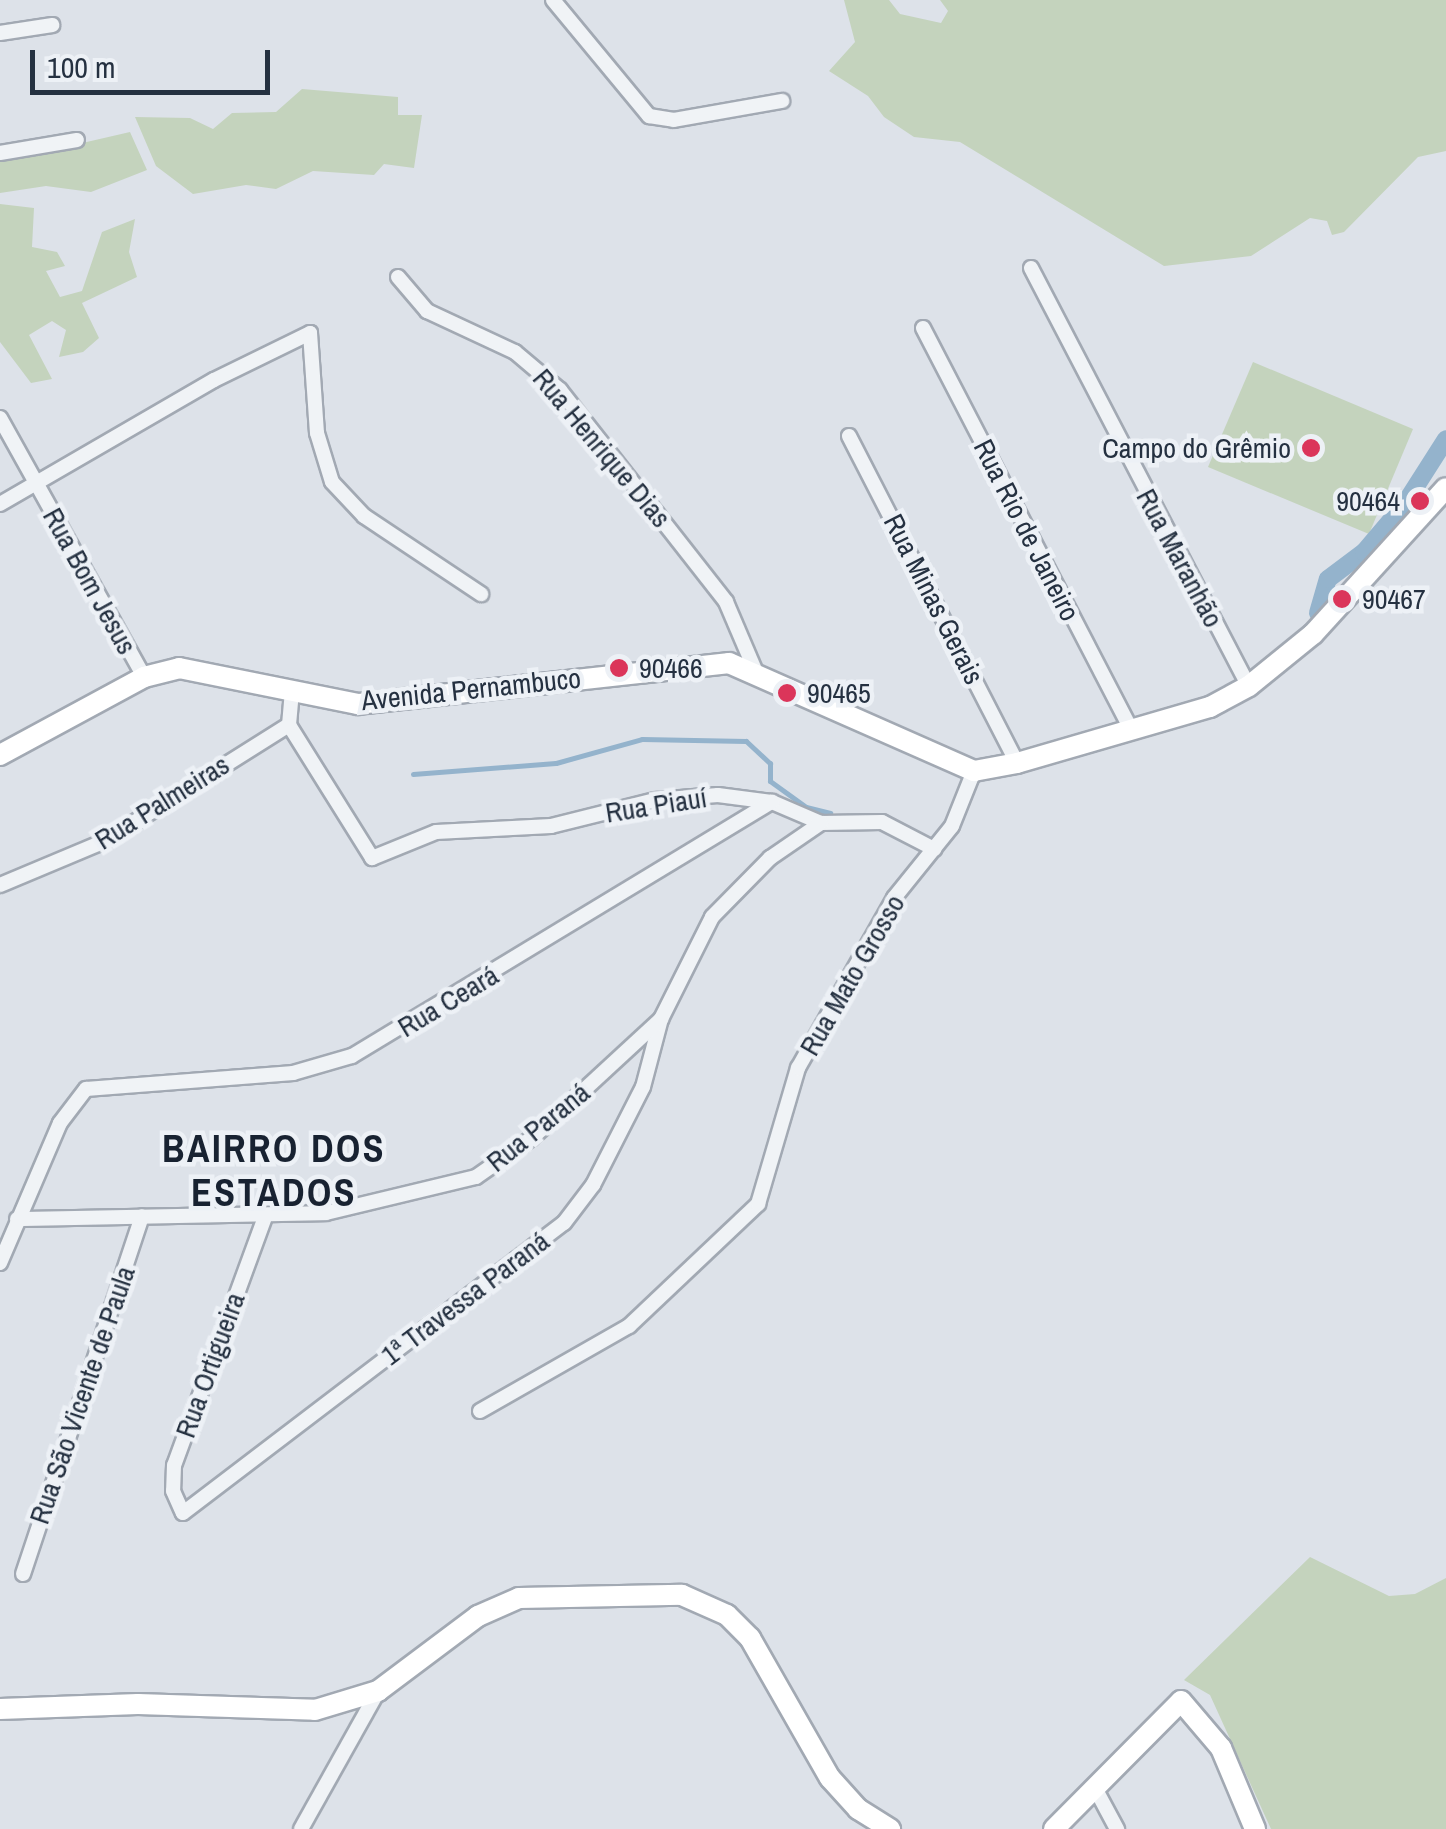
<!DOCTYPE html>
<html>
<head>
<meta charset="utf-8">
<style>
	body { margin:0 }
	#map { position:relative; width:1446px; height:1829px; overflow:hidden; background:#dde2e9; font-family:"Archivo Narrow",sans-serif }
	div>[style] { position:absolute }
	.green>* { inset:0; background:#c4d3bd }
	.stream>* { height:5px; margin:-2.5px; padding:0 2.5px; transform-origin:2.5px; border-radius:2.5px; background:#94b3cc }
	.canal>* { height:18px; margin:-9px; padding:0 9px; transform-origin:9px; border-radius:9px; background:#94b3cc }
	.roads { filter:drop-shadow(2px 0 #a2a9b3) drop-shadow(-2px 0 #a2a9b3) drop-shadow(0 2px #a2a9b3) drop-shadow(0 -2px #a2a9b3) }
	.street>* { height:14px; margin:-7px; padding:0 7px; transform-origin:7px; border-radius:7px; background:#f0f3f6 }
	.secondary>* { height:20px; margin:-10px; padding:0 10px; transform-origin:10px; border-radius:10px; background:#fff }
	.dots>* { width:28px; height:28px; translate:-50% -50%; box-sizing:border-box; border:5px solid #edf1f6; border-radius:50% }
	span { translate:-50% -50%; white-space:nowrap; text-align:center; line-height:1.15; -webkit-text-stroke:9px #edf1f6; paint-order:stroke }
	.street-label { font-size:28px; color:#253141 }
	.poi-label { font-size:28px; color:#253141 }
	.right { translate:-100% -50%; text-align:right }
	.left { translate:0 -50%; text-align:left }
	.district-label { font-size:38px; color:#182231; font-weight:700; letter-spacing:2.5px }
	.scale { position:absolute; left:30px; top:50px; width:240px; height:45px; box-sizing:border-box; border:5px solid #253141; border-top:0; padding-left:12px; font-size:30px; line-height:35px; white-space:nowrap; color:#253141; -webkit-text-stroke:8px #edf1f6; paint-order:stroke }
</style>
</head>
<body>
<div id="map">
	<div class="green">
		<div style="clip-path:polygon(844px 0,889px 0,900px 14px,941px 23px,948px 11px,940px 0,1446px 0,1446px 151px,1418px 157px,1344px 232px,1332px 235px,1327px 221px,1310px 218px,1251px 256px,1164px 266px,960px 142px,914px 137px,884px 117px,868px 96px,829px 71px,855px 42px)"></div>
		<div style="clip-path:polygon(302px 89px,398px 97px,398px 115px,422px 115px,414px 168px,384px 164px,374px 175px,313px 171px,276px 189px,246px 185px,193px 194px,156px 166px,135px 117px,190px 118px,213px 129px,232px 113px,276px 112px)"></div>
		<div style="clip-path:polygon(130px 132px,147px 170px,91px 192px,46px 186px,0 193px,0 162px)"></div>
		<div style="clip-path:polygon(0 204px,34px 208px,32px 247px,57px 252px,65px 266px,46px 271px,60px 297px,82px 291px,102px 232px,135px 219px,129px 252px,137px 277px,82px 303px,99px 338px,83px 352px,59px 357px,66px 330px,52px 321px,29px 335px,52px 379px,31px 383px,0 342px)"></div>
		<div style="clip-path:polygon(1253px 362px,1413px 429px,1369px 534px,1208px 467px)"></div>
		<div style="clip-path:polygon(1310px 1557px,1389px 1596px,1415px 1594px,1446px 1578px,1446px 1829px,1271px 1829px,1210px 1695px,1184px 1680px)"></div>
	</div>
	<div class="stream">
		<div style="left:413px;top:774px;width:143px;rotate:-4.4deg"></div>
		<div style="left:556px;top:763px;width:89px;rotate:-15.6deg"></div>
		<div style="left:642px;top:739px;width:104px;rotate:1.1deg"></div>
		<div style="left:746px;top:741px;width:33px;rotate:43deg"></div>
		<div style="left:770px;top:763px;width:18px;rotate:90deg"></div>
		<div style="left:770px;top:781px;width:44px;rotate:35.8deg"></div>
		<div style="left:806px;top:807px;width:25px;rotate:14deg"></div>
	</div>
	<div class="canal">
		<div style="left:1318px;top:613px;width:35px;rotate:-74deg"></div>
		<div style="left:1328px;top:579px;width:45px;rotate:-36.9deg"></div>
		<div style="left:1364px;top:552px;width:62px;rotate:-49.6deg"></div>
		<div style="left:1404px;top:505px;width:78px;rotate:-57.5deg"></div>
	</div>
	<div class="roads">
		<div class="street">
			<div style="left:553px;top:0;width:151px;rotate:50.4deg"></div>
			<div style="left:649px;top:116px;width:25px;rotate:9deg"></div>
			<div style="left:674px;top:120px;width:110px;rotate:-10deg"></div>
			<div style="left:0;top:33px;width:53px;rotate:-8.7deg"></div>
			<div style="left:0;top:153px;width:78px;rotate:-9.6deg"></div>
			<div style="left:1031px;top:268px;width:471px;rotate:62.5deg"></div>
			<div style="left:398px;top:277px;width:45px;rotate:49.5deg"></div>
			<div style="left:427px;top:311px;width:97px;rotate:25deg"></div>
			<div style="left:515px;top:352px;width:59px;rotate:40.2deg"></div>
			<div style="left:560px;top:390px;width:269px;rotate:51.9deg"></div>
			<div style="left:726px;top:602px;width:74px;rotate:66.9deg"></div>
			<div style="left:923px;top:328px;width:454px;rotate:62.6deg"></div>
			<div style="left:0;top:418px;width:296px;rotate:60.9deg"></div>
			<div style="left:849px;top:436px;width:368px;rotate:62.8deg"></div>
			<div style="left:0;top:504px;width:247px;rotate:-30.1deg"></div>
			<div style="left:214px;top:380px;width:107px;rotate:-26.1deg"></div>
			<div style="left:310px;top:333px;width:100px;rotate:86deg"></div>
			<div style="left:317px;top:433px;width:51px;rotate:73deg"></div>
			<div style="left:332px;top:482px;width:47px;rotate:46.7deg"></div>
			<div style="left:364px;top:516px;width:141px;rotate:33.7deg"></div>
			<div style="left:289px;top:725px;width:157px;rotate:58deg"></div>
			<div style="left:372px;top:858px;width:69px;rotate:-22.1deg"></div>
			<div style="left:436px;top:832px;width:115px;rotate:-3deg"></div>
			<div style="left:551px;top:826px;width:107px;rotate:-14deg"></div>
			<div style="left:655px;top:800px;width:63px;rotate:-4.5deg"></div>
			<div style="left:718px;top:795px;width:54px;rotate:7.4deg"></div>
			<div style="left:772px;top:802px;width:53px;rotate:23.2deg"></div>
			<div style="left:821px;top:823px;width:61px;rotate:-0.9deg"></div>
			<div style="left:882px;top:822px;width:59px;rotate:27.4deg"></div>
			<div style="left:0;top:885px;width:112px;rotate:-22.7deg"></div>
			<div style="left:103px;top:842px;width:220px;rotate:-32.2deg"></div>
			<div style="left:289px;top:725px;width:34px;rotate:-85deg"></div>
			<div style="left:265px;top:1217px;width:264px;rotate:110.1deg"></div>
			<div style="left:174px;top:1465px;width:26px;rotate:92deg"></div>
			<div style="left:173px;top:1491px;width:24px;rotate:66deg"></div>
			<div style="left:183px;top:1513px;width:479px;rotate:-37.3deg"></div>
			<div style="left:564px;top:1223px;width:48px;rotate:-52.7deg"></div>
			<div style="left:593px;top:1185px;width:110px;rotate:-63deg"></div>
			<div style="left:643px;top:1087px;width:70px;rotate:-75.2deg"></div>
			<div style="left:17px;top:1219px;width:309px;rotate:-1.1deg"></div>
			<div style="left:326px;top:1213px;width:154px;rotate:-13.5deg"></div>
			<div style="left:476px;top:1177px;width:68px;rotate:-34.9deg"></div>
			<div style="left:532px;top:1138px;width:176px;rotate:-42.7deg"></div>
			<div style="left:661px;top:1019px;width:114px;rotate:-63.4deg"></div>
			<div style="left:712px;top:917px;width:83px;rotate:-45.5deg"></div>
			<div style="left:770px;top:858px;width:62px;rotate:-34.5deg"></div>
			<div style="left:0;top:1263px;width:152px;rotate:-66.8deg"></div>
			<div style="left:60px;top:1123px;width:43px;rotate:-52.6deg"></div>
			<div style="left:86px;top:1089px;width:208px;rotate:-4.4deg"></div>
			<div style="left:293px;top:1073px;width:61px;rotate:-16.1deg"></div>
			<div style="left:352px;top:1056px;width:491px;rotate:-31.2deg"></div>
			<div style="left:480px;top:1411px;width:172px;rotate:-29.7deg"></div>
			<div style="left:629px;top:1326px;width:178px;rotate:-43.4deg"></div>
			<div style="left:758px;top:1204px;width:142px;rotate:-73.6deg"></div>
			<div style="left:798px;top:1068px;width:195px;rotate:-60.5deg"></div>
			<div style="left:894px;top:898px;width:92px;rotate:-51.1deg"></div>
			<div style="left:952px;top:826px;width:59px;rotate:-68.2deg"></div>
			<div style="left:23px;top:1574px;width:377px;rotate:-71.6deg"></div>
			<div style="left:1095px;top:1788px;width:47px;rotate:61.8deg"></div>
			<div style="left:301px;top:1829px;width:158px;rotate:-60.8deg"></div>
		</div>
		<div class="secondary">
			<div style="left:0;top:755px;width:164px;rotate:-28.4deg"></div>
			<div style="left:144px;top:677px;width:36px;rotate:-14deg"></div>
			<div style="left:179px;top:668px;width:183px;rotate:11.4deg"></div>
			<div style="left:358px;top:704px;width:373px;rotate:-6.3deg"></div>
			<div style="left:729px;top:663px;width:268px;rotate:23.8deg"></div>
			<div style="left:974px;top:771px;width:44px;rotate:-10.5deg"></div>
			<div style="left:1017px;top:763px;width:201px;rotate:-16.2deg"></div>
			<div style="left:1210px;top:707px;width:44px;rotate:-28.3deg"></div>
			<div style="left:1249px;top:686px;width:82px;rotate:-39.1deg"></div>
			<div style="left:1313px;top:634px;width:197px;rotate:-47.7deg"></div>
			<div style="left:0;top:1709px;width:138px;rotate:-2.1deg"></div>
			<div style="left:138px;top:1704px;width:177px;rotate:1.9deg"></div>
			<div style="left:315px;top:1710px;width:66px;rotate:-16.8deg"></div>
			<div style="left:378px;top:1691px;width:125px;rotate:-36.9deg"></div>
			<div style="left:478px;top:1616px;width:45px;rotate:-23.7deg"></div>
			<div style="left:519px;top:1598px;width:163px;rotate:-1.1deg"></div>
			<div style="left:682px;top:1595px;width:49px;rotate:24deg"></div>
			<div style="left:727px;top:1615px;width:33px;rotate:45deg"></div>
			<div style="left:750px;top:1638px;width:161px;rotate:60.3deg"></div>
			<div style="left:830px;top:1778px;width:42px;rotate:47.9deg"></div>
			<div style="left:858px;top:1809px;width:38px;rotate:32deg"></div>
			<div style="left:1054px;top:1829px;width:180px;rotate:-45.2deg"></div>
			<div style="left:1181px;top:1701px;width:62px;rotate:49.6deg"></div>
			<div style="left:1221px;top:1748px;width:88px;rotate:67.2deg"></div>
		</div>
	</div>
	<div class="dots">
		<div style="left:1311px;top:448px;background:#db355a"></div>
		<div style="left:1420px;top:501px;background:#db355a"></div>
		<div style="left:1342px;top:599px;background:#db355a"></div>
		<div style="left:619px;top:668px;background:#db355a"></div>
		<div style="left:787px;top:693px;background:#db355a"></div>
	</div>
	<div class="street-label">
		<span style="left:602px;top:448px;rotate:50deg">Rua Henrique Dias</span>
		<span style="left:1027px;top:530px;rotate:63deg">Rua Rio de Janeiro</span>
		<span style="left:1180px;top:558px;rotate:62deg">Rua Maranhão</span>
		<span style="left:90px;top:581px;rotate:61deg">Rua Bom Jesus</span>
		<span style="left:934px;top:599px;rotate:63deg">Rua Minas Gerais</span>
		<span style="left:471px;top:689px;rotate:-6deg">Avenida Pernambuco</span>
		<span style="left:162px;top:802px;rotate:-32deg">Rua Palmeiras</span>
		<span style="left:656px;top:805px;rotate:-9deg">Rua Piauí</span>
		<span style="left:852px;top:975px;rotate:-60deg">Rua Mato Grosso</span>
		<span style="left:448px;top:1001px;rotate:-31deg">Rua Ceará</span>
		<span style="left:538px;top:1127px;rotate:-39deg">Rua Paraná</span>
		<span style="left:465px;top:1298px;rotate:-37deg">1ª Travessa Paraná</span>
		<span style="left:210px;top:1365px;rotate:-70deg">Rua Ortigueira</span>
		<span style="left:82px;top:1395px;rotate:-71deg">Rua São Vicente de Paula</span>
	</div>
	<div class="poi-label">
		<span class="right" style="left:1291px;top:448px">Campo do Grêmio</span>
		<span class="right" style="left:1400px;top:501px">90464</span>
		<span class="left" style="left:1362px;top:599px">90467</span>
		<span class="left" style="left:639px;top:668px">90466</span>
		<span class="left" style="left:807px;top:693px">90465</span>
	</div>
	<div class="district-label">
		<span style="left:274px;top:1171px">BAIRRO DOS<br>ESTADOS</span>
	</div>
	<div class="scale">100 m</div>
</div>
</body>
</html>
